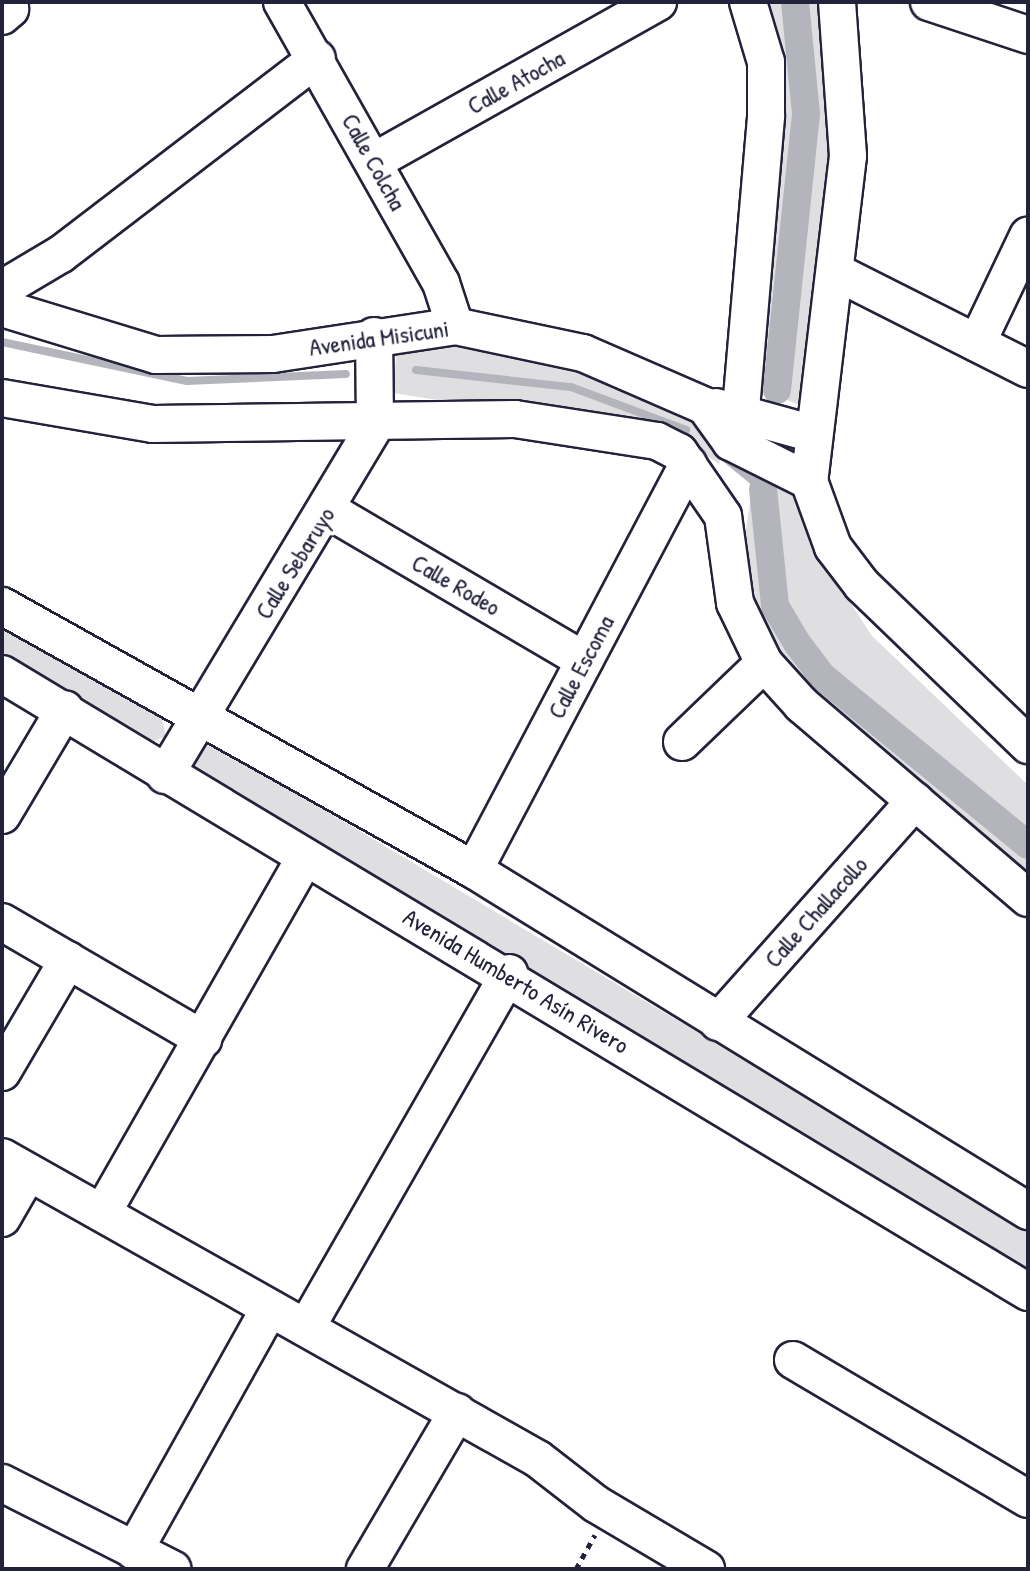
<!DOCTYPE html>
<html>
<head>
<meta charset="utf-8">
<style>
	body { margin:0 }
	#map { position:relative; width:1030px; height:1571px; overflow:hidden; background:#fff; font-family:"Patrick Hand",sans-serif }
	div>[style] { position:absolute }
	.green>* { inset:0; background:#dfdfe2 }
	.stream>* { height:8px; margin:-4px; padding:0 4px; transform-origin:4px; border-radius:4px; background:#b4b4bc }
	.canal>* { height:28px; margin:-14px; padding:0 14px; transform-origin:14px; border-radius:14px; background:#b4b4bc }
	.path>* { height:5px; margin-top:-2.5px; transform-origin:0; background:repeating-linear-gradient(90deg,#22223b 0 6px,transparent 0 12px) }
	.roads { filter:drop-shadow(2px 0 #22223b) drop-shadow(-2px 0 #22223b) drop-shadow(0 2px #22223b) drop-shadow(0 -2px #22223b) }
	.minor>* { height:36px; margin:-18px; padding:0 18px; transform-origin:18px; border-radius:18px; background:#fff }
	span { translate:-50% -50%; white-space:nowrap; text-align:center; line-height:1.15; -webkit-text-stroke:8px #fff; paint-order:stroke }
	.street-label { font-size:24px; color:#22223b }
	.frame { position:absolute; inset:0; border:4px solid #22223b; pointer-events:none }
</style>
</head>
<body>
<div id="map">
	<div class="green">
		<div style="clip-path:polygon(765px 2px,822px 2px,831px 137px,799px 405px,753px 385px)"></div>
		<div style="clip-path:polygon(437px 341px,493px 346px,612px 373px,726px 439px,719px 464px,680px 438px,393px 393px,397px 346px)"></div>
		<div style="clip-path:polygon(756px 463px,795px 484px,820px 556px,872px 636px,1028px 785px,1028px 876px,779px 658px,760px 624px,745px 536px)"></div>
		<div style="clip-path:polygon(2px 622px,161px 715px,166px 736px,150px 743px,2px 657px)"></div>
		<div style="clip-path:polygon(215px 745px,1028px 1229px,1028px 1269px,189px 770px,201px 746px)"></div>
	</div>
	<div class="stream">
		<div style="left:2px;top:342px;width:189px;rotate:11.9deg"></div>
		<div style="left:187px;top:381px;width:159px;rotate:-2.5deg"></div>
		<div style="left:416px;top:370px;width:156px;rotate:6.3deg"></div>
		<div style="left:571px;top:387px;width:123px;rotate:20.5deg"></div>
		<div style="left:725px;top:458px;width:49px;rotate:39.2deg"></div>
	</div>
	<div class="canal">
		<div style="left:777px;top:390px;width:278px;rotate:-84deg"></div>
		<div style="left:806px;top:114px;width:113px;rotate:-95.6deg"></div>
		<div style="left:763px;top:489px;width:118px;rotate:84.1deg"></div>
		<div style="left:775px;top:606px;width:43px;rotate:59.3deg"></div>
		<div style="left:797px;top:643px;width:41px;rotate:52.9deg"></div>
		<div style="left:822px;top:676px;width:266px;rotate:39.4deg"></div>
	</div>
	<div class="path">
		<div style="left:576px;top:1569px;width:39px;rotate:-61deg"></div>
	</div>
	<div class="roads">
		<div class="minor">
			<div style="left:282px;top:2px;width:323px;rotate:60.5deg"></div>
			<div style="left:441px;top:283px;width:45px;rotate:72deg"></div>
			<div style="left:837px;top:2px;width:154px;rotate:85.9deg"></div>
			<div style="left:848px;top:156px;width:327px;rotate:96.8deg"></div>
			<div style="left:809px;top:481px;width:70px;rotate:70deg"></div>
			<div style="left:833px;top:547px;width:48px;rotate:52.7deg"></div>
			<div style="left:862px;top:585px;width:231px;rotate:43.9deg"></div>
			<div style="left:929px;top:2px;width:104px;rotate:18.4deg"></div>
			<div style="left:2px;top:16px;width:11px;rotate:-41deg"></div>
			<div style="left:10px;top:9px;width:9px;rotate:-126deg"></div>
			<div style="left:373px;top:162px;width:327px;rotate:-29.3deg"></div>
			<div style="left:836px;top:272px;width:215px;rotate:26.8deg"></div>
			<div style="left:2px;top:289px;width:69px;rotate:-30.7deg"></div>
			<div style="left:61px;top:254px;width:322px;rotate:-37.4deg"></div>
			<div style="left:2px;top:308px;width:161px;rotate:17deg"></div>
			<div style="left:156px;top:355px;width:117px;rotate:-0.5deg"></div>
			<div style="left:273px;top:354px;width:184px;rotate:-8.7deg"></div>
			<div style="left:455px;top:326px;width:131px;rotate:11.9deg"></div>
			<div style="left:583px;top:353px;width:133px;rotate:23.5deg"></div>
			<div style="left:705px;top:406px;width:44px;rotate:54.2deg"></div>
			<div style="left:731px;top:442px;width:87px;rotate:26.6deg"></div>
			<div style="left:977px;top:343px;width:119px;rotate:-64.5deg"></div>
			<div style="left:2px;top:398px;width:153px;rotate:9.8deg"></div>
			<div style="left:153px;top:424px;width:362px;rotate:-0.8deg"></div>
			<div style="left:515px;top:419px;width:144px;rotate:8.8deg"></div>
			<div style="left:657px;top:441px;width:25px;rotate:27deg"></div>
			<div style="left:679px;top:452px;width:78px;rotate:55.5deg"></div>
			<div style="left:723px;top:516px;width:88px;rotate:82.1deg"></div>
			<div style="left:735px;top:603px;width:67px;rotate:64.2deg"></div>
			<div style="left:764px;top:663px;width:57px;rotate:47.9deg"></div>
			<div style="left:802px;top:705px;width:297px;rotate:40.5deg"></div>
			<div style="left:716px;top:407px;width:102px;rotate:15.4deg"></div>
			<div style="left:731px;top:442px;width:34px;rotate:-73deg"></div>
			<div style="left:741px;top:409px;width:295px;rotate:-85.1deg"></div>
			<div style="left:766px;top:115px;width:53px;rotate:-90deg"></div>
			<div style="left:766px;top:62px;width:63px;rotate:-106.7deg"></div>
			<div style="left:328px;top:510px;width:297px;rotate:30.4deg"></div>
			<div style="left:2px;top:606px;width:541px;rotate:29.22deg"></div>
			<div style="left:474px;top:870px;width:651px;rotate:31.61deg"></div>
			<div style="left:2px;top:674px;width:1198px;rotate:31.06deg"></div>
			<div style="left:682px;top:742px;width:114px;rotate:-43.9deg"></div>
			<div style="left:165px;top:775px;width:408px;rotate:-59deg"></div>
			<div style="left:375px;top:425px;width:89px;rotate:-90.6deg"></div>
			<div style="left:2px;top:815px;width:123px;rotate:-59.3deg"></div>
			<div style="left:474px;top:870px;width:459px;rotate:-62.2deg"></div>
			<div style="left:2px;top:922px;width:233px;rotate:30.2deg"></div>
			<div style="left:718px;top:1022px;width:296px;rotate:-48.3deg"></div>
			<div style="left:2px;top:1072px;width:130px;rotate:-59.5deg"></div>
			<div style="left:2px;top:1157px;width:615px;rotate:29.4deg"></div>
			<div style="left:538px;top:1459px;width:73px;rotate:37.8deg"></div>
			<div style="left:596px;top:1504px;width:128px;rotate:30.6deg"></div>
			<div style="left:104px;top:1210px;width:404px;rotate:-60.3deg"></div>
			<div style="left:2px;top:1218px;width:52px;rotate:-60deg"></div>
			<div style="left:306px;top:1328px;width:409px;rotate:-60.2deg"></div>
			<div style="left:793px;top:1360px;width:273px;rotate:30.6deg"></div>
			<div style="left:2px;top:1483px;width:191px;rotate:26.8deg"></div>
			<div style="left:134px;top:1551px;width:278px;rotate:-60.8deg"></div>
			<div style="left:365px;top:1569px;width:182px;rotate:-59.6deg"></div>
		</div>
	</div>
	<div class="street-label">
		<span style="left:516px;top:82px;rotate:-29deg">Calle Atocha</span>
		<span style="left:374px;top:162px;rotate:61deg">Calle Colcha</span>
		<span style="left:379px;top:338px;rotate:-8deg">Avenida Misicuni</span>
		<span style="left:295px;top:563px;rotate:-58deg">Calle Sebaruyo</span>
		<span style="left:456px;top:585px;rotate:30deg">Calle Rodeo</span>
		<span style="left:581px;top:667px;rotate:-62deg">Calle Escoma</span>
		<span style="left:816px;top:912px;rotate:-48deg">Calle Challacollo</span>
		<span style="left:516px;top:981px;rotate:31deg">Avenida Humberto Asín Rivero</span>
	</div>
	<div class="frame"></div>
</div>
</body>
</html>
